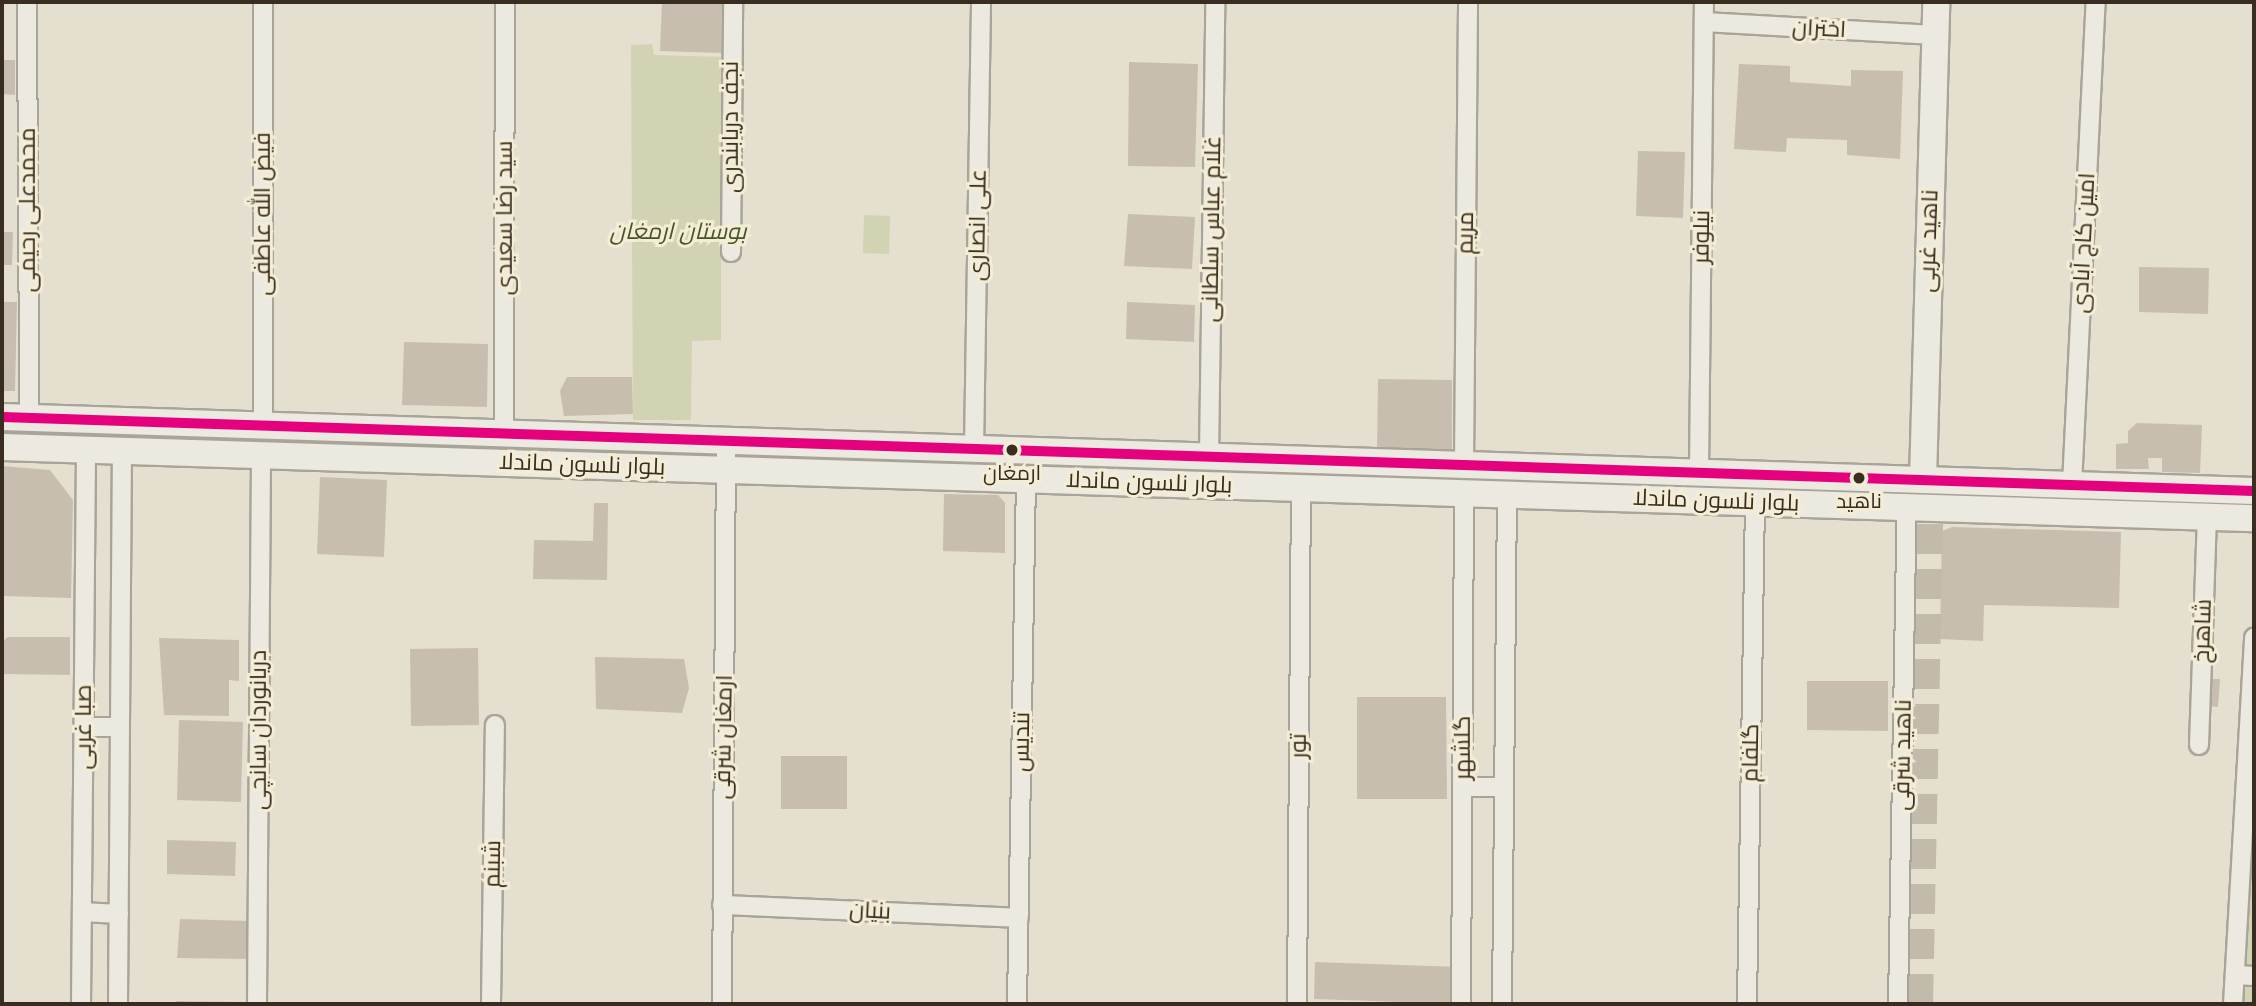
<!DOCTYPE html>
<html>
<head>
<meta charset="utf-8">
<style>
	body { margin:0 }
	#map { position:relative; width:2256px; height:1006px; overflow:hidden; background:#e4dfcf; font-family:"Roboto Serif",Cairo,serif }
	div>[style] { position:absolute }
	.green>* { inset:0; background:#d1d3b2 }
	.building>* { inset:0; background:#c8beb0 }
	.trunk-tunnel>* { height:30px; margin-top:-15px; transform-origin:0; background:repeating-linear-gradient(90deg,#c2bbac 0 30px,transparent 0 45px) }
	.roads { filter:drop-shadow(2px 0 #a9a498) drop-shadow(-2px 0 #a9a498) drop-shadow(0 2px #a9a498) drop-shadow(0 -2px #a9a498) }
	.minor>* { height:18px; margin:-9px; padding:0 9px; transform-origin:9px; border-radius:9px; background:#ece9e0 }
	.secondary>* { height:26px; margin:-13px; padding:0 13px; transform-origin:13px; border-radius:13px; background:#ece9e0 }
	.bus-1>* { height:10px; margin:-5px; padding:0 5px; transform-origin:5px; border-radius:5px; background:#e5007d }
	.dots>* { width:19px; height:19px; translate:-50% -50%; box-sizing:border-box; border:4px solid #f4edd6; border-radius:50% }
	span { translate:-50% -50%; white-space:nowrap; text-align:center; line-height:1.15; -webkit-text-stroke:6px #f4edd6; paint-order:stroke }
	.bus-label { font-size:21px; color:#382d20 }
	.street-label { font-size:23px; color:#382d20 }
	.park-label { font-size:23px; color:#465428; font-style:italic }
	.frame { position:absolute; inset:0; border:4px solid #382d20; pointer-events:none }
</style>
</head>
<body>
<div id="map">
	<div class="green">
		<div style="clip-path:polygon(652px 44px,654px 55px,725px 57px,726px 258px,721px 259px,721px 340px,692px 341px,691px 420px,633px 420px,631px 45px)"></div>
		<div style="clip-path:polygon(864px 215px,890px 216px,889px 254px,863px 253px)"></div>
		<div style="clip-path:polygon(2254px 793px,2254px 1004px,2242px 1004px)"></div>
	</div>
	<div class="building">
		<div style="clip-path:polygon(662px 2px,724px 2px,722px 53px,660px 51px)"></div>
		<div style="clip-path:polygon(2px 60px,15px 60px,15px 95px,2px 94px)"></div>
		<div style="clip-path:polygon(1129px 62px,1198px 64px,1195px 167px,1128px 166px)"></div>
		<div style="clip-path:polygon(1739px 64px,1790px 66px,1790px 82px,1851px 86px,1851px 70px,1903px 71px,1900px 159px,1847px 155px,1847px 140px,1787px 138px,1786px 152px,1734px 149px)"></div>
		<div style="clip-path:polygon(1638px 151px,1685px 152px,1683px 218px,1636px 216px)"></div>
		<div style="clip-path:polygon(1128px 214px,1195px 217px,1192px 269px,1124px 266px)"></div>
		<div style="clip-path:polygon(2px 232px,13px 232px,12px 265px,2px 265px)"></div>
		<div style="clip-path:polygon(2139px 267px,2209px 268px,2208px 314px,2139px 312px)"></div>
		<div style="clip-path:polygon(2px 302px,17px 302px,15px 391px,2px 391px)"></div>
		<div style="clip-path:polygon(1127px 302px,1195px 305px,1194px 342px,1126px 339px)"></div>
		<div style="clip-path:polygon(404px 342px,488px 344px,487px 407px,402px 405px)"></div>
		<div style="clip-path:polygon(567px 377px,632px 377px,633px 414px,564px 416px,560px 391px)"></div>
		<div style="clip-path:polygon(1378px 379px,1452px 380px,1452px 456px,1377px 455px)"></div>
		<div style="clip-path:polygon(2137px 423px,2202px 425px,2200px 473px,2162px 472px,2162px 458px,2148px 458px,2149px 469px,2116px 469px,2116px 444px,2128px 443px,2128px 431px)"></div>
		<div style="clip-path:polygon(2px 466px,50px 470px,73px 500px,71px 598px,2px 596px)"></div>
		<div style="clip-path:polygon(320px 477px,387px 480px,384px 557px,317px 554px)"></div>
		<div style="clip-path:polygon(944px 494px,998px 495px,1005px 503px,1005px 553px,943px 551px)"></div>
		<div style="clip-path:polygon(594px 503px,608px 503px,607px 580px,533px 579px,534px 540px,593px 541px)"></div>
		<div style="clip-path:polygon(1952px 527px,2121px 532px,2119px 608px,1984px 605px,1983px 641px,1940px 639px,1942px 531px)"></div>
		<div style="clip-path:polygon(8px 637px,70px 637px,70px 675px,3px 674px,2px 642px)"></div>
		<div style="clip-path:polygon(159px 638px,239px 640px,239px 681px,229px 680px,229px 716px,164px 715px)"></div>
		<div style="clip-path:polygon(478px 648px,479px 725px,411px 726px,410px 649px)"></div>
		<div style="clip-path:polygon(595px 657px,684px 659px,689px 688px,682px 713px,596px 709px)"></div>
		<div style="clip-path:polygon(2207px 679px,2220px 679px,2218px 707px,2206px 706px)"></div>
		<div style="clip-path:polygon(1807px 681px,1888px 681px,1888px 731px,1807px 730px)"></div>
		<div style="clip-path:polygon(1357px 697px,1446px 697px,1447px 799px,1357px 799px)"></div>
		<div style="clip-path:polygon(179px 720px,243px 722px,241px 802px,177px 800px)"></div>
		<div style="clip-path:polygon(781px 756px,847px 756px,847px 809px,781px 809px)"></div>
		<div style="clip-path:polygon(167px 840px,236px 842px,235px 876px,167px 874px)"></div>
		<div style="clip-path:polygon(180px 919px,249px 921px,249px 959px,177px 958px)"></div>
		<div style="clip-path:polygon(1315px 962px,1459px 967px,1458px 1004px,1314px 999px)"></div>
		<div style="clip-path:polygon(176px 1001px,246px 1002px,246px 1004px,176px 1004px)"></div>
	</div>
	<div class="trunk-tunnel">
		<div style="left:1918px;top:1004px;width:523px;rotate:-88.8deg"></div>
	</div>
	<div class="roads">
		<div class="minor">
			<div style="left:27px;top:2px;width:416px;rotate:89.7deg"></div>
			<div style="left:1704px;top:22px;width:231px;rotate:3.2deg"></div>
			<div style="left:731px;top:252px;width:250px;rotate:-89.5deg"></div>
			<div style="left:263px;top:426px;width:424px;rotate:-90deg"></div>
			<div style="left:504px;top:434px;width:432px;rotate:-89.9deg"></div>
			<div style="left:974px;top:449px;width:447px;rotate:-89.1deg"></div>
			<div style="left:1209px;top:457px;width:455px;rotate:-89.2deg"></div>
			<div style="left:1464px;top:465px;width:463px;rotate:-89.5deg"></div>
			<div style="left:1699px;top:473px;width:471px;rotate:-89.4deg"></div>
			<div style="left:2072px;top:485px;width:484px;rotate:-87.2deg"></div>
			<div style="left:84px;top:727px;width:36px"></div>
			<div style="left:2199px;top:745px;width:229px;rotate:-88deg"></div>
			<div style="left:1463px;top:787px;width:41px"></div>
			<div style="left:722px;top:905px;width:297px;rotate:2.5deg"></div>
			<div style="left:82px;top:912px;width:37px;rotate:3deg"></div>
			<div style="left:2235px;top:975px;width:19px;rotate:3deg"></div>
			<div style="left:81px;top:1004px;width:555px;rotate:-89.48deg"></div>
			<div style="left:118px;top:1004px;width:554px;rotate:-89.59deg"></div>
			<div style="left:257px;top:1004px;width:549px;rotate:-89.58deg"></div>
			<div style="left:491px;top:1004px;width:279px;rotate:-89.2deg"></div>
			<div style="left:722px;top:1004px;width:563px;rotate:-89.59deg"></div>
			<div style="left:1017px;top:1004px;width:525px;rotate:-89.02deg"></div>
			<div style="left:1297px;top:1004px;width:516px;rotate:-89.56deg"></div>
			<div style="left:1461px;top:1004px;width:511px;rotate:-89.66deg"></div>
			<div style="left:1502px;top:1004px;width:510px;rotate:-89.44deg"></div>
			<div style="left:1747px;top:1004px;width:502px;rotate:-89.09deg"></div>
			<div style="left:1898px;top:1004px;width:497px;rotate:-89deg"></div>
			<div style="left:2233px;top:1004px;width:367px;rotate:-86.7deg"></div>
		</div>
		<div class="secondary">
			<div style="left:2px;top:417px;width:2253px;rotate:1.88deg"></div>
			<div style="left:2px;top:447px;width:2253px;rotate:1.81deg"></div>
			<div style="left:1923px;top:480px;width:478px;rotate:-88.4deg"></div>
		</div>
	</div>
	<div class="bus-1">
		<div style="left:2px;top:417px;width:2253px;rotate:1.88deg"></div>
	</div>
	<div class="dots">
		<div style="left:1012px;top:450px;background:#382d20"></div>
		<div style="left:1859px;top:478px;background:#382d20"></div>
	</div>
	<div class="bus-label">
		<span style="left:1012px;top:473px">ارمغان</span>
		<span style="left:1859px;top:501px">ناهید</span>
	</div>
	<div class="street-label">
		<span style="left:1819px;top:29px;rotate:3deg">اختران</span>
		<span style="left:731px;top:127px;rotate:-90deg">نجف دریابندری</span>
		<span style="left:28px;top:210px;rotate:-90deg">محمدعلی رحیمی</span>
		<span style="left:263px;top:214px;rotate:-90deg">فیض الله عاطفی</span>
		<span style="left:505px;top:218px;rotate:-90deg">سید رضا سعیدی</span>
		<span style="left:978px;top:225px;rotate:-89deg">علی انصاری</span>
		<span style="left:1212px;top:229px;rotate:-89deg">غلام عباس سلطانی</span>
		<span style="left:1466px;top:233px;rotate:-89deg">مریم</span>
		<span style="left:1702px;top:237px;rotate:-89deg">نیلوفر</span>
		<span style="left:1929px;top:241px;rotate:-88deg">ناهید غربی</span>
		<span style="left:2084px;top:243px;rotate:-87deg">امین کاج آبادی</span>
		<span style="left:582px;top:465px;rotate:2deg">بلوار نلسون ماندلا</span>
		<span style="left:1149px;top:483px;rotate:2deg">بلوار نلسون ماندلا</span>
		<span style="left:1716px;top:501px;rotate:2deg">بلوار نلسون ماندلا</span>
		<span style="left:2203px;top:631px;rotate:-88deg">شاهرخ</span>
		<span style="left:84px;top:727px;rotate:-90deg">صبا غربی</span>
		<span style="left:259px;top:730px;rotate:-90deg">دریانوردان سانچی</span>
		<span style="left:724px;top:737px;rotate:-89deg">ارمغان شرقی</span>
		<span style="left:1022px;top:742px;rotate:-89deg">تندیس</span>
		<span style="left:1299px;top:746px;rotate:-90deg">تور</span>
		<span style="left:1463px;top:748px;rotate:-90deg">گلشهر</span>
		<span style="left:1751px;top:753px;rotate:-89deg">گلفام</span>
		<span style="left:1903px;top:755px;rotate:-89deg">ناهید شرقی</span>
		<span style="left:493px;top:864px;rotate:-89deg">شبنم</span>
		<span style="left:870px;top:911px;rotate:3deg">بنیان</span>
	</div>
	<div class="park-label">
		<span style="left:678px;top:232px">بوستان ارمغان</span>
	</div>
	<div class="frame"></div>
</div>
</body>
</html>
